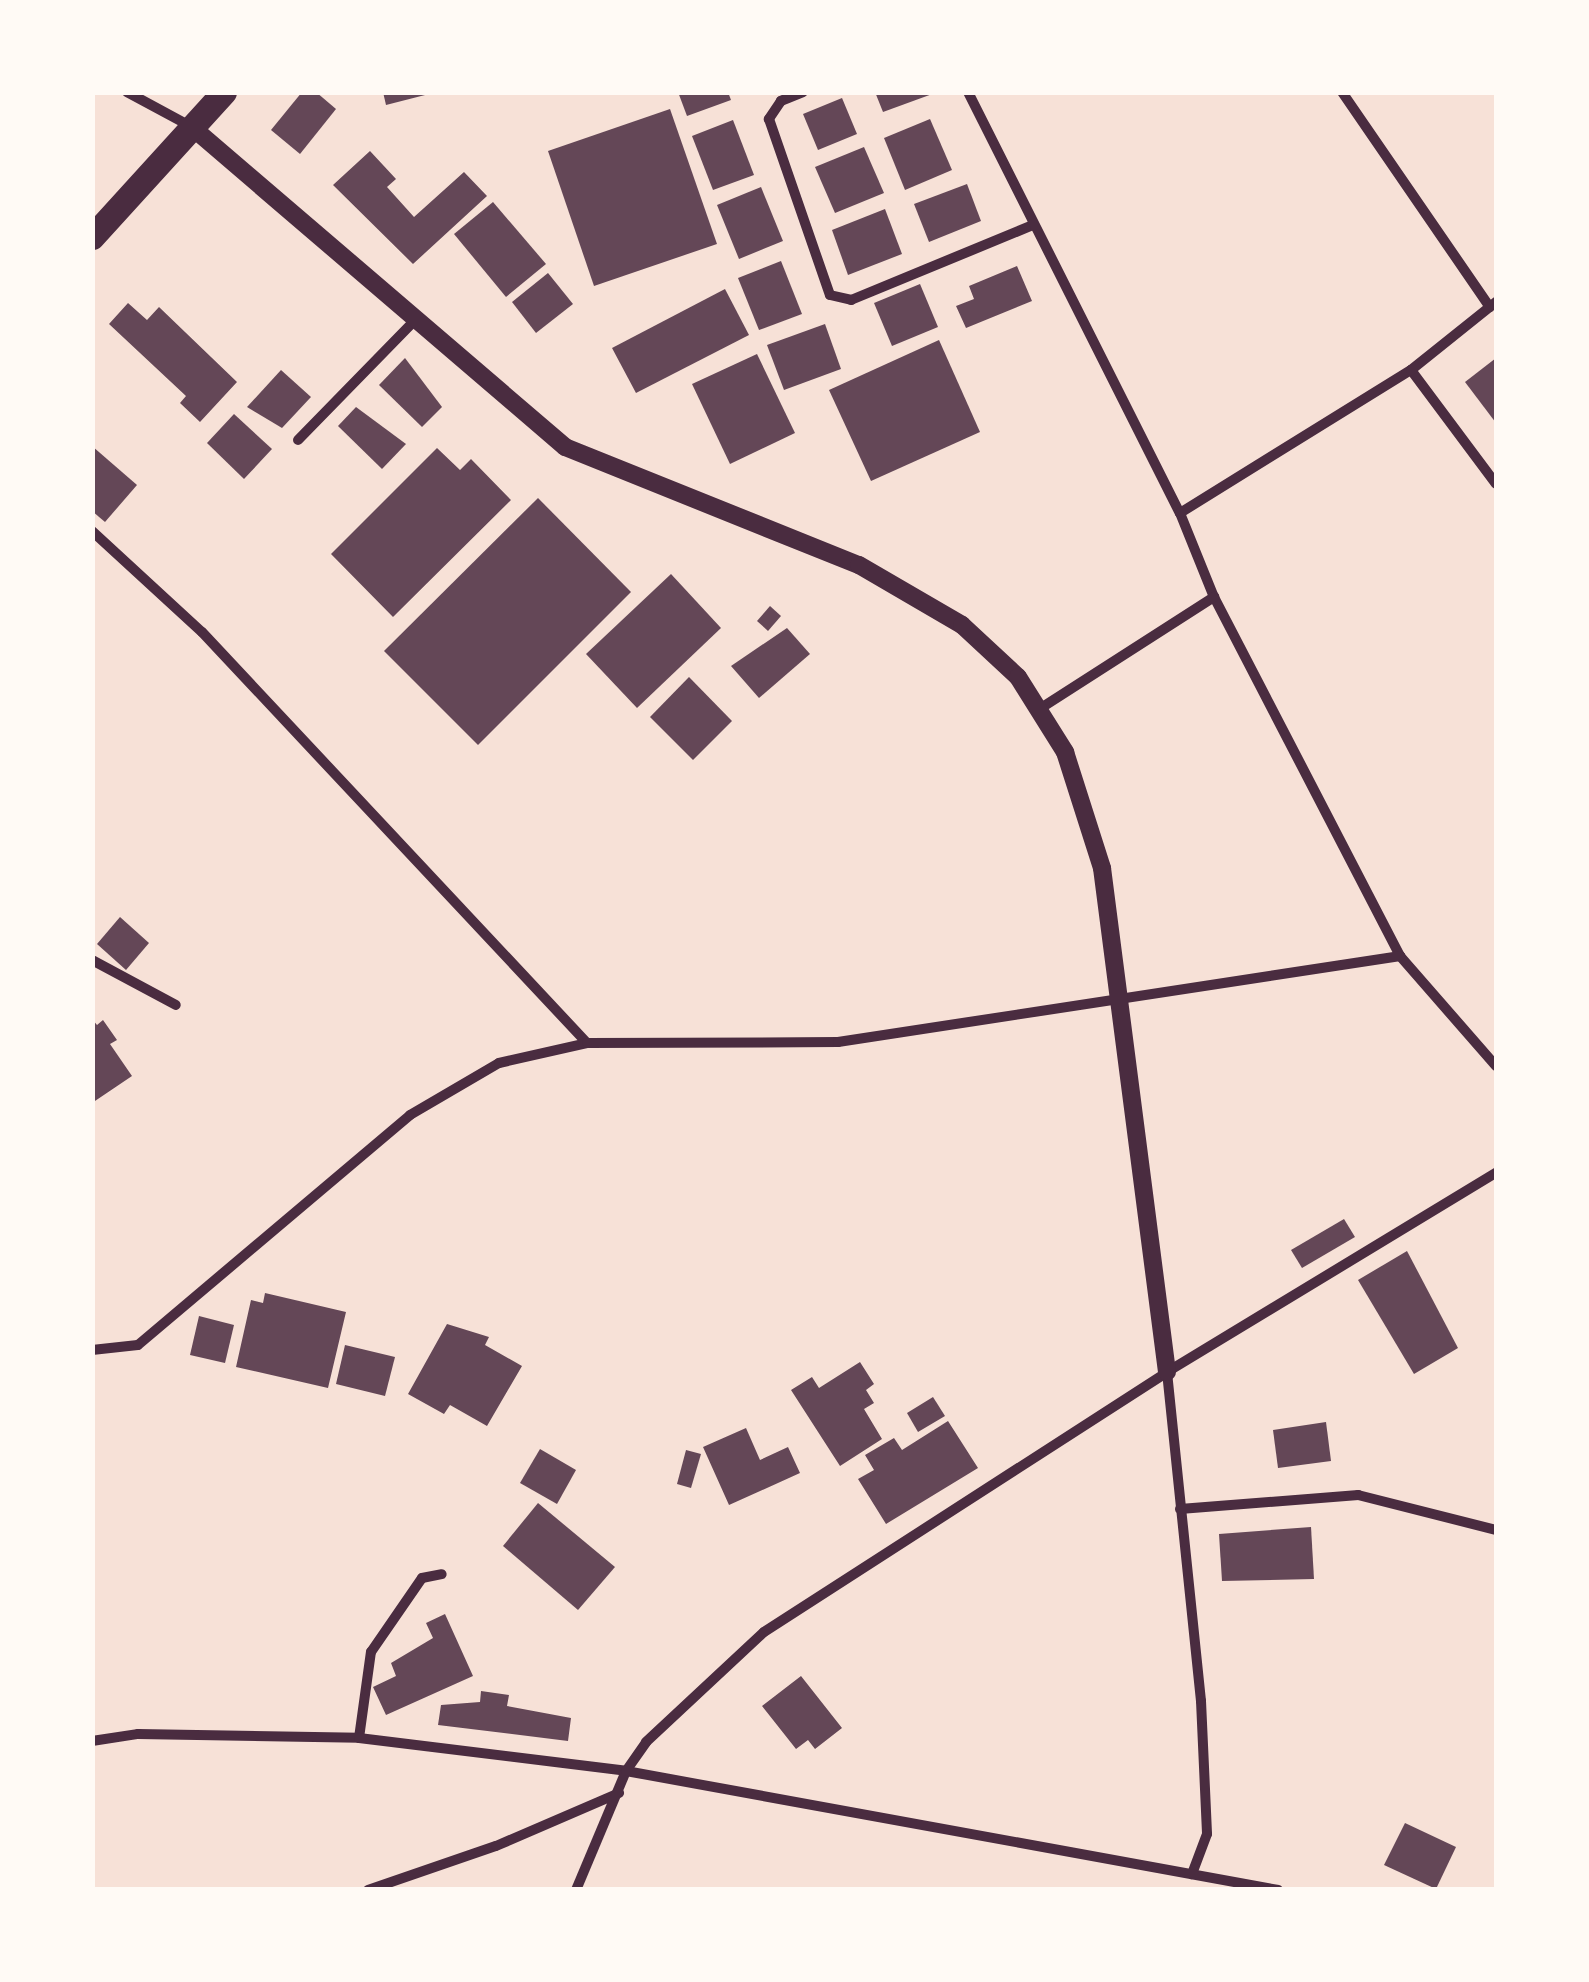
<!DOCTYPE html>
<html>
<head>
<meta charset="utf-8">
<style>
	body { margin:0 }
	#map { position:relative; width:1589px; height:1982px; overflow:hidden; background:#f7e1d7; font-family:"Roboto Condensed",sans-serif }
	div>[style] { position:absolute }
	.building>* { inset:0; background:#644757 }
	.minor>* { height:10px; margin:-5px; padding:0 5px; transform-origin:5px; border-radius:5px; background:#4a2c40 }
	.tertiary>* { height:18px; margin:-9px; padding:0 9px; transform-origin:9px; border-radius:9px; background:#4a2c40 }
	.primary>* { height:25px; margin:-12.5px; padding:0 12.5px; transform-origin:12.5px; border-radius:12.5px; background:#4a2c40 }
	span { translate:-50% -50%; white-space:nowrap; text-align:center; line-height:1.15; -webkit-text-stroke:10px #fffaf5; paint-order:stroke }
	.frame { position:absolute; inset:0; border:95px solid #fffaf5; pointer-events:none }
</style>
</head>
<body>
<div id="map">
	<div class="building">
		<div style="clip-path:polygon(302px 92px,316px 92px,336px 109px,300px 154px,271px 130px)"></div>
		<div style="clip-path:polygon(383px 92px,429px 92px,429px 94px,386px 105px)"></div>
		<div style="clip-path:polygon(678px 92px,728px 92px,731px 100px,687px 116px)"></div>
		<div style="clip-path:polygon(875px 92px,935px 92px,935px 93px,883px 112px)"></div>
		<div style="clip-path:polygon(842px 98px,857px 134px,818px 150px,803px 114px)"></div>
		<div style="clip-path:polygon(670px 109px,717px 244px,594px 286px,548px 151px)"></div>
		<div style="clip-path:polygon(930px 119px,952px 170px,905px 190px,884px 138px)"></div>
		<div style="clip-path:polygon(733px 120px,754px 175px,713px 190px,692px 136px)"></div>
		<div style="clip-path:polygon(864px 147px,884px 193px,835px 213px,815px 167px)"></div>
		<div style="clip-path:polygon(370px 151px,396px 179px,387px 187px,414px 217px,464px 172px,487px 196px,413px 264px,333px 185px)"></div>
		<div style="clip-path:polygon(967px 184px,981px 221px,929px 242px,914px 204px)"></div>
		<div style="clip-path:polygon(761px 187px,783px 241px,739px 259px,717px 205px)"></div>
		<div style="clip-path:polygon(493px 202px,546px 264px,506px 297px,454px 234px)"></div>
		<div style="clip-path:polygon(885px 209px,902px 254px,848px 275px,832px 230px)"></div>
		<div style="clip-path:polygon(781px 261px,802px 314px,759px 330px,738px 278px)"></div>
		<div style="clip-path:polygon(1017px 266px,1032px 301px,966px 328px,956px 306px,974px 299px,969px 286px)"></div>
		<div style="clip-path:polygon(548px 273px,573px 304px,536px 333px,512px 302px)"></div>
		<div style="clip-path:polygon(920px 284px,938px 327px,892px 346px,874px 303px)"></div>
		<div style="clip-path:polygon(725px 289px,749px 335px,636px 393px,612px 348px)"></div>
		<div style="clip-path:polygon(128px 303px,147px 320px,159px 307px,237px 382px,200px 422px,180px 403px,186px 396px,109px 324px)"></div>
		<div style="clip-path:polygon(825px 324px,841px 369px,784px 390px,767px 345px)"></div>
		<div style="clip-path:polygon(939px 340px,980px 432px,871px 481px,829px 390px)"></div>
		<div style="clip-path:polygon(757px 354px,795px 433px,730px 464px,692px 384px)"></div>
		<div style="clip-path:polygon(405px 358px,442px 407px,422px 427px,379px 385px)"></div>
		<div style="clip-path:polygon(1496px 358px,1496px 423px,1465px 382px)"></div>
		<div style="clip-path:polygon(281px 370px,311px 397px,282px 428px,247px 407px)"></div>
		<div style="clip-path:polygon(356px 407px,406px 444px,382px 469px,338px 426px)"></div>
		<div style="clip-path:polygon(234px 414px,272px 449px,244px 479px,207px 443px)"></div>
		<div style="clip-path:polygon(92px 446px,137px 485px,105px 522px,92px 511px)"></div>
		<div style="clip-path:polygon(437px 448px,460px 470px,471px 459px,511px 500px,393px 617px,331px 554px)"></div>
		<div style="clip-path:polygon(538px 498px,631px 592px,478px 745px,384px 651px)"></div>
		<div style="clip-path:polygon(671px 574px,721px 628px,637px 708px,586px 654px)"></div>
		<div style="clip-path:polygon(770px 606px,781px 616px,768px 631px,757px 621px)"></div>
		<div style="clip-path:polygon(787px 628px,810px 654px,759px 698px,731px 666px)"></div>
		<div style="clip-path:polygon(689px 677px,732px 721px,693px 760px,650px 717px)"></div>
		<div style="clip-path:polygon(120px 917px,149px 943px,126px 970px,97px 944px)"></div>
		<div style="clip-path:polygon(92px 1019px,97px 1025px,103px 1020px,117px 1040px,110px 1044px,132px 1076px,92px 1103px)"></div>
		<div style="clip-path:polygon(1344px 1219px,1355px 1237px,1302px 1268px,1291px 1250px)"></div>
		<div style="clip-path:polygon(1407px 1251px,1458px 1348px,1414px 1374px,1358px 1280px)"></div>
		<div style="clip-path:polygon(265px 1293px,346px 1312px,328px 1388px,236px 1367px,251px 1300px,263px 1303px)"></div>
		<div style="clip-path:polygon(199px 1316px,234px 1325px,225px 1363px,190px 1355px)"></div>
		<div style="clip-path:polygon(447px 1324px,489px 1337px,485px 1345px,522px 1366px,487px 1426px,450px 1405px,444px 1414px,408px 1394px)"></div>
		<div style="clip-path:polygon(345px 1345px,395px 1357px,385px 1396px,336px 1384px)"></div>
		<div style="clip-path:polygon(860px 1362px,874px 1384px,866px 1390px,874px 1403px,864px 1409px,882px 1439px,840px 1466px,791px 1390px,812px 1377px,819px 1388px)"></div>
		<div style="clip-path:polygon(933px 1397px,945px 1416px,918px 1432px,907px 1413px)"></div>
		<div style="clip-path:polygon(948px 1421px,978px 1468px,886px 1524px,858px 1479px,874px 1470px,865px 1455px,894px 1438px,902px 1450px)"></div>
		<div style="clip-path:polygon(1326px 1422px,1331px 1461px,1278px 1468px,1273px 1430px)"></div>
		<div style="clip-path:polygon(746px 1428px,760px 1460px,788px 1447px,800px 1473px,729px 1505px,703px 1447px)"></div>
		<div style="clip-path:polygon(540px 1449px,576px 1470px,557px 1504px,520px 1483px)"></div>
		<div style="clip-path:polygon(686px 1450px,701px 1454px,691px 1488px,677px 1484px)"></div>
		<div style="clip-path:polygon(538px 1503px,615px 1567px,578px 1610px,503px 1546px)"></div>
		<div style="clip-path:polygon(1311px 1527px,1314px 1579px,1222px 1581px,1219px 1534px)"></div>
		<div style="clip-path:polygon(445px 1614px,473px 1676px,386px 1715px,373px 1687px,396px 1676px,391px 1663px,433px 1638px,426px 1623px)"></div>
		<div style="clip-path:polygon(801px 1676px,842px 1728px,815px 1749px,808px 1740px,796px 1749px,762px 1706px)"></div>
		<div style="clip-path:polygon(481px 1691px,509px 1695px,507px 1706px,571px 1718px,568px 1741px,438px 1725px,441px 1705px,480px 1702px)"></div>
		<div style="clip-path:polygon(1405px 1823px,1456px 1847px,1436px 1889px,1384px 1865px)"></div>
	</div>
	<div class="minor">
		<div style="left:127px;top:92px;width:74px;rotate:28.3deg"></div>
		<div style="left:803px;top:92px;width:24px;rotate:158deg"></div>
		<div style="left:781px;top:101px;width:22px;rotate:124deg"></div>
		<div style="left:769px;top:119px;width:186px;rotate:70.9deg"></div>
		<div style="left:830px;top:295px;width:22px;rotate:13deg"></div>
		<div style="left:851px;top:300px;width:197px;rotate:-22.4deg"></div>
		<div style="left:968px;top:92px;width:471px;rotate:63.3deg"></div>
		<div style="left:1180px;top:513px;width:91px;rotate:68deg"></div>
		<div style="left:1214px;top:597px;width:404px;rotate:62.6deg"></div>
		<div style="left:1400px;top:956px;width:146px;rotate:48.9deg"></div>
		<div style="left:1342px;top:92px;width:261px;rotate:55.5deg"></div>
		<div style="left:1411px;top:370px;width:142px;rotate:53.3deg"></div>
		<div style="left:298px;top:440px;width:166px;rotate:-45.7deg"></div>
		<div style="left:1180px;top:513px;width:272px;rotate:-31.8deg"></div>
		<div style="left:1411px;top:370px;width:109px;rotate:-38.7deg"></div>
		<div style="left:92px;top:531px;width:149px;rotate:42.6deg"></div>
		<div style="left:202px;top:632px;width:563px;rotate:46.87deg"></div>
		<div style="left:1041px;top:708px;width:206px;rotate:-32.7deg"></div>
		<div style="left:92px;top:960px;width:95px;rotate:28.2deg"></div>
		<div style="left:92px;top:1350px;width:46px;rotate:-6.2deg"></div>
		<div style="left:138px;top:1345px;width:356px;rotate:-40.2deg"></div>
		<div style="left:410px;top:1115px;width:103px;rotate:-30.3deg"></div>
		<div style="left:499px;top:1063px;width:90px;rotate:-12.8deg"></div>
		<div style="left:587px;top:1043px;width:251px;rotate:-0.2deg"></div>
		<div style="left:838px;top:1042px;width:569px;rotate:-8.7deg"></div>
		<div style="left:1167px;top:1372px;width:331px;rotate:84.1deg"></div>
		<div style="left:1201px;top:1701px;width:133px;rotate:87.4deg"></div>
		<div style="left:1207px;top:1834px;width:43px;rotate:110.6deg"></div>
		<div style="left:1180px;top:1509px;width:179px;rotate:-4.5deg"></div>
		<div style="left:1358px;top:1495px;width:142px;rotate:14.2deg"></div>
		<div style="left:359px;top:1738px;width:87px;rotate:-82.1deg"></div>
		<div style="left:371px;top:1652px;width:90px;rotate:-55.4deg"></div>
		<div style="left:422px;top:1578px;width:20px;rotate:-11deg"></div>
		<div style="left:92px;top:1741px;width:47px;rotate:-8.7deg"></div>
		<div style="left:138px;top:1734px;width:221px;rotate:1deg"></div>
		<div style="left:359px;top:1738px;width:269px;rotate:7deg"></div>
		<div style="left:626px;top:1771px;width:663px;rotate:10.34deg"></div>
		<div style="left:368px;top:1890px;width:135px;rotate:-19deg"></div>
		<div style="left:496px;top:1846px;width:134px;rotate:-23.3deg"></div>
		<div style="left:576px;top:1890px;width:129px;rotate:-67.2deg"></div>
		<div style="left:626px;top:1771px;width:35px;rotate:-55deg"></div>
		<div style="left:646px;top:1742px;width:161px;rotate:-43deg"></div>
		<div style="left:764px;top:1632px;width:480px;rotate:-32.8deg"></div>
		<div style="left:1167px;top:1372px;width:385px;rotate:-31.2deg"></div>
	</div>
	<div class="tertiary">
		<div style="left:193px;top:128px;width:490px;rotate:40.6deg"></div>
		<div style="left:565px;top:447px;width:317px;rotate:21.9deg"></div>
		<div style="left:859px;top:565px;width:119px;rotate:30.2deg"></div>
		<div style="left:962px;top:625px;width:76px;rotate:42.9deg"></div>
		<div style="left:1018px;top:677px;width:89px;rotate:57.9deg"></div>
		<div style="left:1065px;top:752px;width:122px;rotate:72.3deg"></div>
		<div style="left:1102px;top:868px;width:508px;rotate:82.65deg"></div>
	</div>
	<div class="primary">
		<div style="left:92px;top:237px;width:196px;rotate:-47.7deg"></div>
	</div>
	<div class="frame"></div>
</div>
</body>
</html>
